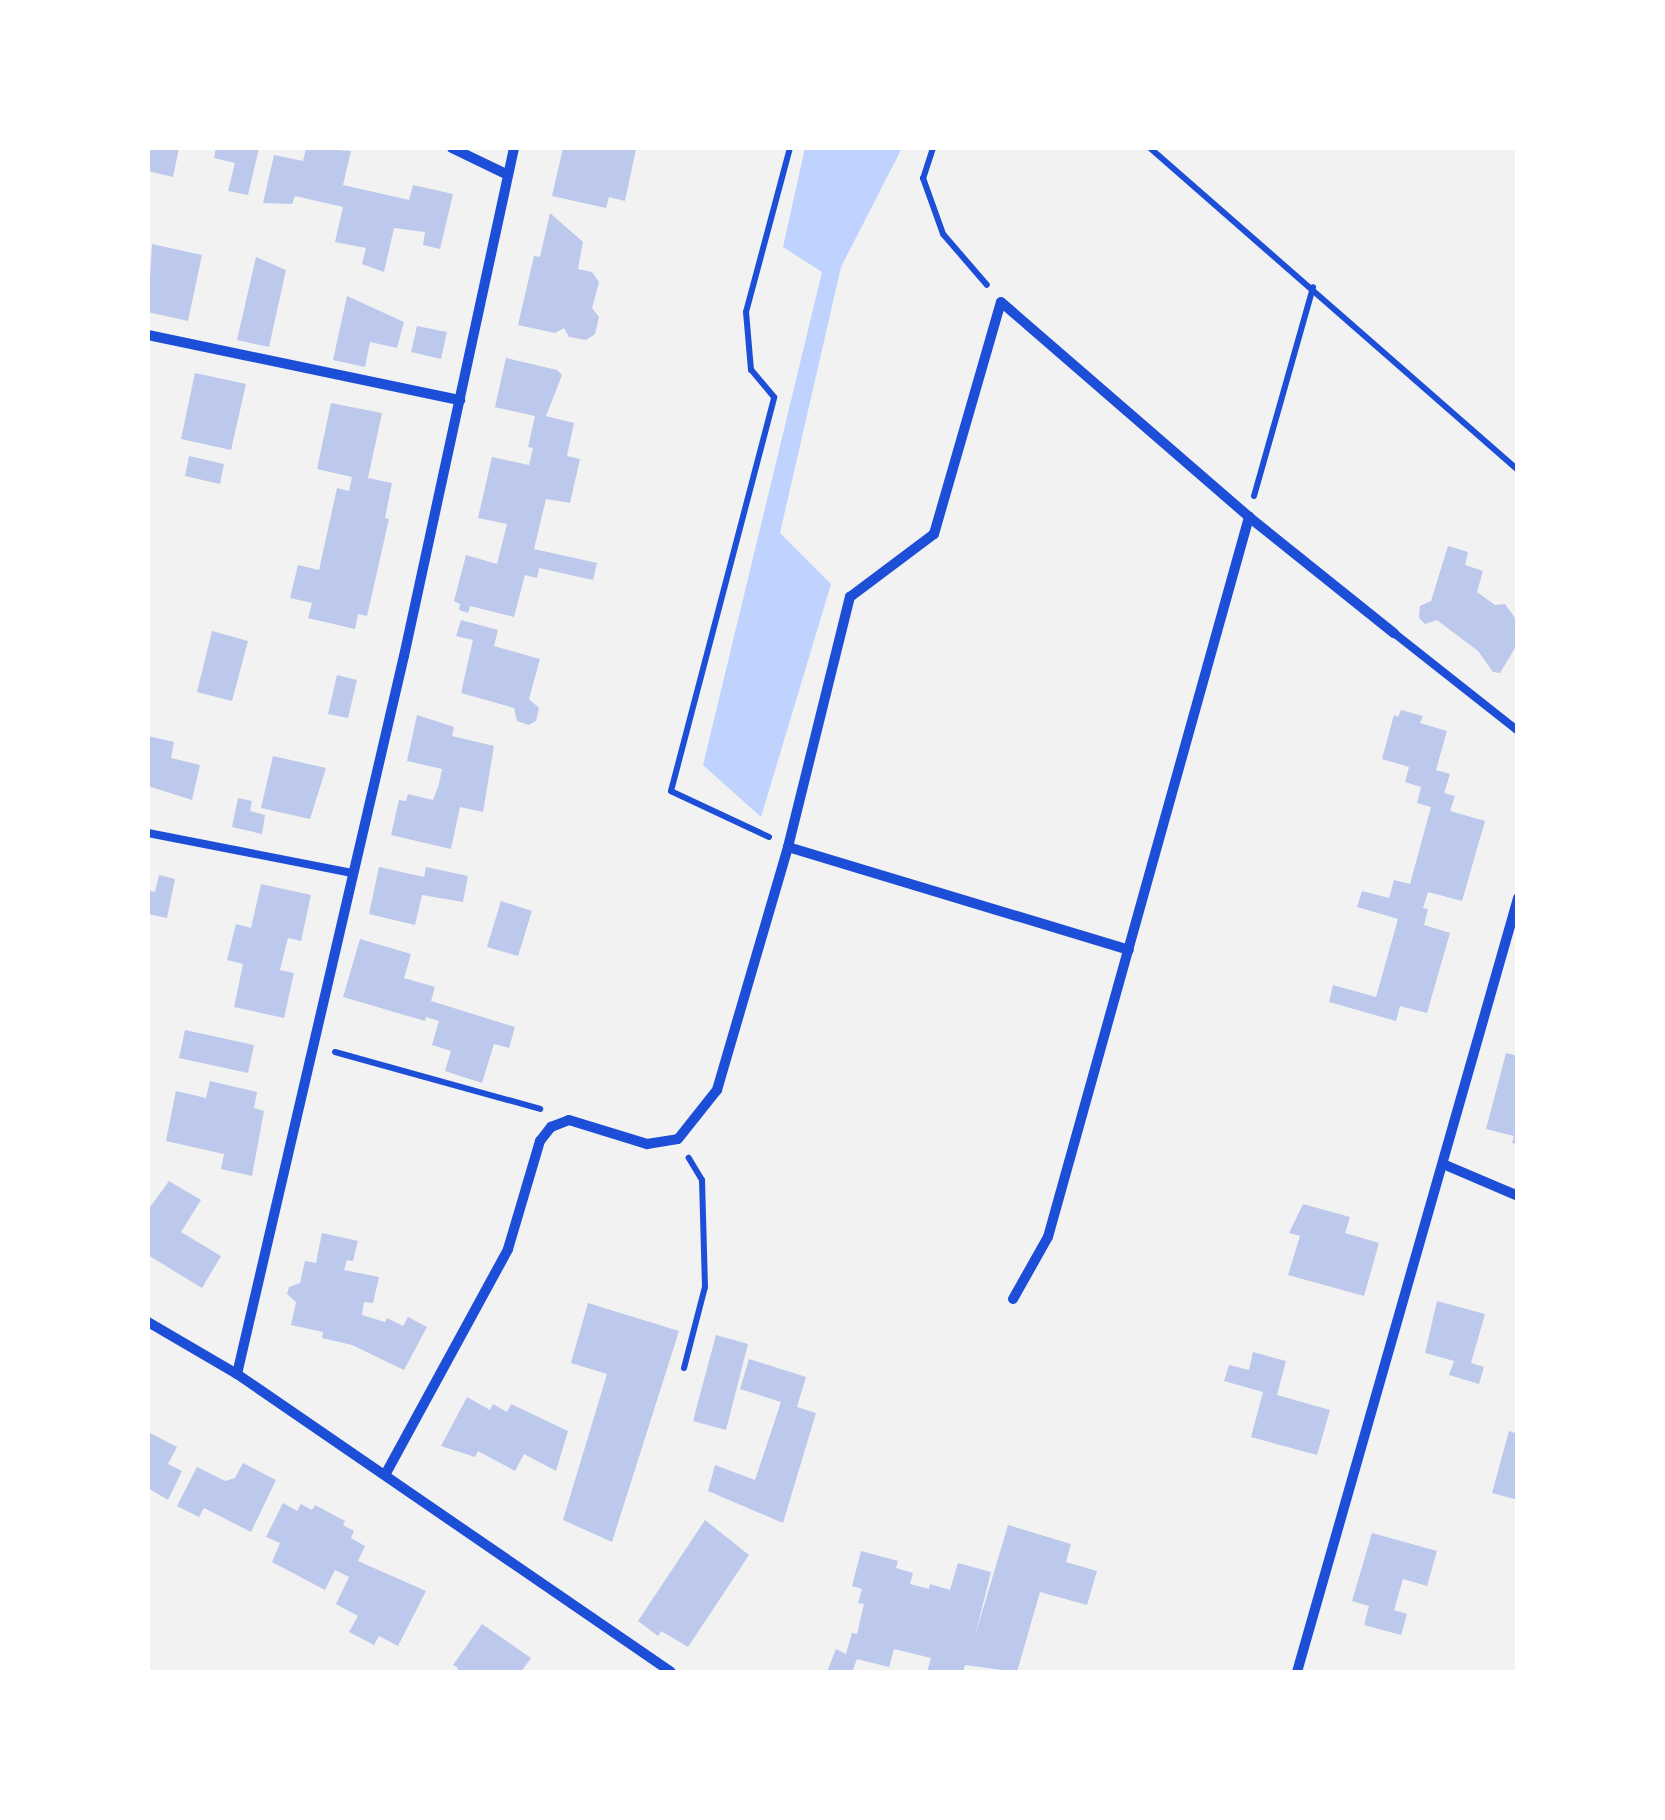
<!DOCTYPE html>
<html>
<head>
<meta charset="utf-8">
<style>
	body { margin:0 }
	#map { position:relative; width:1665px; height:1820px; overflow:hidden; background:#f2f2f2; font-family:"Titillium Web",sans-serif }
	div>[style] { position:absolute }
	.water>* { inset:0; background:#bfd3fe }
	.building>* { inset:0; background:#bdc9ec }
	.path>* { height:6px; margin:-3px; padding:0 3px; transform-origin:3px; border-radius:3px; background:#1d4ed8 }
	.service>* { height:8px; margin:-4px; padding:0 4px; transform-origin:4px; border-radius:4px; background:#1d4ed8 }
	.minor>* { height:10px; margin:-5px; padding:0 5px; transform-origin:5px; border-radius:5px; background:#1d4ed8 }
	span { translate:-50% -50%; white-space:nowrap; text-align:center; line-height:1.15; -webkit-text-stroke:10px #fff; paint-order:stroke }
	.frame { position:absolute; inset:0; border:150px solid #fff; pointer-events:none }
</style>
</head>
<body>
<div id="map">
	<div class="water">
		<div style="clip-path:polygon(805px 148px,902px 148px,841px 267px,780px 533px,831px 584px,761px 817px,703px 765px,822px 272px,783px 247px)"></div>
	</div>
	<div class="building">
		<div style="clip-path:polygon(148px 148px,179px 148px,173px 177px,148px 171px)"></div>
		<div style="clip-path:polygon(216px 148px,259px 148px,248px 195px,228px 191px,235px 163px,214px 158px)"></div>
		<div style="clip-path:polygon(306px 148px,351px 151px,343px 185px,409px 200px,413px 185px,453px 194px,440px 249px,423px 245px,425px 232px,394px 228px,384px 272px,362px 264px,366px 248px,335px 242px,343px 207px,295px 196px,292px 204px,263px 203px,274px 155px,303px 161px)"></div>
		<div style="clip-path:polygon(563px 148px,636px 149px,625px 201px,609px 197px,606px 208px,552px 196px)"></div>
		<div style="clip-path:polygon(550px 213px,583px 242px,578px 269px,592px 272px,599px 282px,592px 308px,599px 317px,595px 334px,586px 340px,569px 337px,564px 328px,555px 333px,518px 325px,534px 256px,540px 257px)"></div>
		<div style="clip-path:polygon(152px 244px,202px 255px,188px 321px,148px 312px)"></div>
		<div style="clip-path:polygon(256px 257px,286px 270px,269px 347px,237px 340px)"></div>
		<div style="clip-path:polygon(347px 296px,404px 322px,397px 348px,370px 342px,365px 367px,333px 360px)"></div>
		<div style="clip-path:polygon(417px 326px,447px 332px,441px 359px,411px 352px)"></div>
		<div style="clip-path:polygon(506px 358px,557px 370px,562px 375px,546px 416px,574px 423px,567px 456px,580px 459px,570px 503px,546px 499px,534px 549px,597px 563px,593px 580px,539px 568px,537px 578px,525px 575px,514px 617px,470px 606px,468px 613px,459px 610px,460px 604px,454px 601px,466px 555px,497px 564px,507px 524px,478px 518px,492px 457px,529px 465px,533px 448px,528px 447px,535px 416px,495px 407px)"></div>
		<div style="clip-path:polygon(195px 373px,246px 384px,231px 450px,181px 439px)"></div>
		<div style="clip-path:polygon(331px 403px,382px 413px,368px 478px,392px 483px,385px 518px,389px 519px,367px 616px,358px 614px,355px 629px,308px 618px,312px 603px,290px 598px,298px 565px,319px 570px,337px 488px,349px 491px,352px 477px,317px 469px)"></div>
		<div style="clip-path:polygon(189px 456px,224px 464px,220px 484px,185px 476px)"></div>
		<div style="clip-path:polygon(1448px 546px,1468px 552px,1465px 565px,1483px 571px,1477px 592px,1495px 605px,1505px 604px,1518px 622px,1518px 643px,1500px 673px,1493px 672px,1478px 651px,1437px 620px,1425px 624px,1419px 618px,1420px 606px,1431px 601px)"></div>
		<div style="clip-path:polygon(461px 620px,498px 630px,494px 646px,540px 659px,529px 699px,539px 708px,536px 721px,529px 725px,517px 721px,514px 708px,461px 693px,473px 640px,456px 636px)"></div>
		<div style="clip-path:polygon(212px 631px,248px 641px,232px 701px,197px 692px)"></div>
		<div style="clip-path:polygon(337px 675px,357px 680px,348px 718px,328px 714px)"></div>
		<div style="clip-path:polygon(1401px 710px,1423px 716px,1420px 723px,1447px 731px,1436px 770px,1450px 774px,1444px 793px,1455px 796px,1450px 811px,1485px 821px,1462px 901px,1428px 892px,1423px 908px,1428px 909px,1424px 925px,1450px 933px,1427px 1013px,1400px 1006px,1396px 1021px,1329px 1002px,1333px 985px,1376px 997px,1398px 919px,1357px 907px,1362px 891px,1389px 898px,1394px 880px,1410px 884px,1431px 807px,1417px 803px,1421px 787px,1405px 782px,1409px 767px,1382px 759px,1394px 715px,1398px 717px)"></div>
		<div style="clip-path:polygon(417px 715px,454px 727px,452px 736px,494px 746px,483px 812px,460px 807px,451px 849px,391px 835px,399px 800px,406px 801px,408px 794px,433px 800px,439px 784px,442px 769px,407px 761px)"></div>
		<div style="clip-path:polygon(148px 736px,174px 742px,171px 758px,200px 765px,192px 800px,148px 786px)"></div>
		<div style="clip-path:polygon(273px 756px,326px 768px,310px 819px,261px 808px)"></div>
		<div style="clip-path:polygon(238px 798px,252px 801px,250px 811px,265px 815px,262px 834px,232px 827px)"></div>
		<div style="clip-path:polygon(379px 867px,424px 877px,426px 867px,468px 876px,463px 902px,422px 895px,415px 925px,369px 914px)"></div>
		<div style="clip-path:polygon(159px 875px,175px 879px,167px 918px,148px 914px,148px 890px,155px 892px)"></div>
		<div style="clip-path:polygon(261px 884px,311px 895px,301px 941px,288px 938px,280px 970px,294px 973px,284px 1018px,234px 1007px,243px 964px,227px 960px,236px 924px,251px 928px)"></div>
		<div style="clip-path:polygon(501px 901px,532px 911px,518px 956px,487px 947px)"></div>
		<div style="clip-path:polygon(360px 939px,411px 954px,404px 978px,435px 987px,431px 1001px,515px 1027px,509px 1048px,494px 1044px,482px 1083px,445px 1071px,451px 1051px,432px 1045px,439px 1021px,426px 1017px,425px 1021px,343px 997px)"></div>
		<div style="clip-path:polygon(185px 1030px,254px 1045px,248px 1073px,179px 1058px)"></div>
		<div style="clip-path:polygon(1506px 1053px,1518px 1056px,1518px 1144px,1512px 1143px,1514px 1136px,1486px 1129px)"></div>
		<div style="clip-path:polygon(210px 1081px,257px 1092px,254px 1108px,264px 1111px,252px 1176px,221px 1169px,224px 1154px,166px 1141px,176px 1091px,206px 1098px)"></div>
		<div style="clip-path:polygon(169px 1181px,201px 1200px,181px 1232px,221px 1256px,202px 1288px,148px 1255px,148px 1210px)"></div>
		<div style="clip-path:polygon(1303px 1204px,1350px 1217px,1345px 1233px,1379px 1243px,1364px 1296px,1288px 1275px,1300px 1236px,1289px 1233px)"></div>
		<div style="clip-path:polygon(322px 1233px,358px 1241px,353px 1261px,347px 1260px,344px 1270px,379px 1277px,373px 1303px,364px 1302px,362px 1315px,385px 1322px,387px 1318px,403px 1326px,408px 1317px,427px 1327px,404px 1370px,352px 1345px,322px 1338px,323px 1332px,291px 1325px,296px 1302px,287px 1294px,289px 1287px,300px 1283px,305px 1261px,316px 1263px)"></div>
		<div style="clip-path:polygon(1437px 1301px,1485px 1314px,1471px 1363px,1484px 1367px,1479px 1384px,1449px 1375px,1454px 1361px,1425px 1353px)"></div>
		<div style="clip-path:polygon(588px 1303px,679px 1331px,612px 1542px,563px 1520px,607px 1374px,571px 1363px)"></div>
		<div style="clip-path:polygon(716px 1335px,748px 1344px,726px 1430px,693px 1421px)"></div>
		<div style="clip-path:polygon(1253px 1352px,1286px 1361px,1277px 1395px,1330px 1410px,1317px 1455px,1251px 1437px,1263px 1392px,1224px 1381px,1229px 1365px,1249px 1370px)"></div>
		<div style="clip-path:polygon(749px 1359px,806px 1377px,797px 1407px,816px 1413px,783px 1523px,708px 1491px,715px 1465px,755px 1480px,781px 1402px,740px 1389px)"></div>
		<div style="clip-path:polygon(467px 1397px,490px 1410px,493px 1404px,507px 1412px,511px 1404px,568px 1431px,556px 1471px,524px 1454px,515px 1471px,478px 1451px,475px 1457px,441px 1446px)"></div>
		<div style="clip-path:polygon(1509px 1431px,1518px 1434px,1518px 1500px,1492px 1493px)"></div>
		<div style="clip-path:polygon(148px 1432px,177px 1447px,168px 1464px,182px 1471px,168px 1500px,148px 1488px)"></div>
		<div style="clip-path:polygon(243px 1463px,276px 1480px,251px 1532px,204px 1508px,199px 1517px,177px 1506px,197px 1467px,225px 1481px,235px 1478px)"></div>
		<div style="clip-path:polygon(283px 1503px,297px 1511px,301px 1504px,312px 1510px,315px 1505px,345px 1521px,343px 1525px,354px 1531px,351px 1538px,365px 1546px,358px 1561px,426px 1591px,398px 1646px,379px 1636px,374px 1645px,349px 1632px,358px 1616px,336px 1604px,349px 1577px,335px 1570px,325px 1590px,272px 1562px,280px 1543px,266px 1537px)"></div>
		<div style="clip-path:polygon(705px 1520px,749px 1555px,688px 1647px,661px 1631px,658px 1636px,638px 1621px)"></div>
		<div style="clip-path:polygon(1008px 1525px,1071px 1544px,1066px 1562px,1097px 1571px,1087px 1605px,1040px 1592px,1017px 1672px,965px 1665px,963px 1672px,927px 1672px,931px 1658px,894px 1649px,889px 1667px,857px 1659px,852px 1672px,827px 1672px,836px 1649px,846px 1654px,852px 1633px,857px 1634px,864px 1604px,858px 1603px,862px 1589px,852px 1586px,861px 1551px,898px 1561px,896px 1568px,913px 1573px,910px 1584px,929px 1589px,930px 1584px,950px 1590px,958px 1563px,991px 1572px,975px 1636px)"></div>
		<div style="clip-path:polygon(1372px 1533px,1437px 1551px,1427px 1586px,1403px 1579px,1394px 1610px,1407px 1614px,1401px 1635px,1364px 1625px,1369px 1606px,1352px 1601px)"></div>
		<div style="clip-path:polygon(482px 1624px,531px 1658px,521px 1672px,456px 1672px,458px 1668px,453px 1665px)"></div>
	</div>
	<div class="path">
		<div style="left:933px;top:148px;width:32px;rotate:108deg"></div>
		<div style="left:923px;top:178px;width:59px;rotate:70.3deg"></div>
		<div style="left:943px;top:234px;width:67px;rotate:49.2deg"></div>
		<div style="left:1150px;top:148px;width:489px;rotate:41.2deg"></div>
		<div style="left:1254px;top:496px;width:217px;rotate:-74.2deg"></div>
		<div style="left:769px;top:837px;width:108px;rotate:-154.9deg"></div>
		<div style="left:671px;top:791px;width:407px;rotate:-75.3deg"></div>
		<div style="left:774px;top:397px;width:35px;rotate:-130deg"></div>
		<div style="left:751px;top:370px;width:58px;rotate:-94.9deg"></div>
		<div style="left:746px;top:312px;width:170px;rotate:-75deg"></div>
		<div style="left:335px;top:1052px;width:213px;rotate:15.5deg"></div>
		<div style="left:684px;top:1368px;width:84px;rotate:-75.5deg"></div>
		<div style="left:705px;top:1287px;width:107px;rotate:-91.6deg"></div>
		<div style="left:702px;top:1180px;width:26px;rotate:-121deg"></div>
	</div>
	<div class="service">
		<div style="left:1394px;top:633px;width:158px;rotate:38.3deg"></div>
		<div style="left:148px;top:833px;width:208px;rotate:11.1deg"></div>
	</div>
	<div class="minor">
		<div style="left:452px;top:148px;width:62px;rotate:25.7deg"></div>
		<div style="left:148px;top:335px;width:319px;rotate:11.8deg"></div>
		<div style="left:788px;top:847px;width:356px;rotate:16.8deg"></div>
		<div style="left:1443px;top:1164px;width:82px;rotate:23.1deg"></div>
		<div style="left:1013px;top:1299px;width:71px;rotate:-60.6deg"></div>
		<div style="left:1048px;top:1237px;width:748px;rotate:-74.4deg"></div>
		<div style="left:148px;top:1322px;width:103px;rotate:30.3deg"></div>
		<div style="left:237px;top:1374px;width:526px;rotate:34.47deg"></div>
		<div style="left:237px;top:1374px;width:737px;rotate:-76.91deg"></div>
		<div style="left:404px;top:656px;width:520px;rotate:-77.78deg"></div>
		<div style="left:385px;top:1475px;width:257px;rotate:-61.4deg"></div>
		<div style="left:508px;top:1249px;width:113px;rotate:-73.5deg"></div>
		<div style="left:540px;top:1141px;width:18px;rotate:-52deg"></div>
		<div style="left:551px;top:1127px;width:19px;rotate:-21deg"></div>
		<div style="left:569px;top:1120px;width:82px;rotate:17.1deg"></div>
		<div style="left:647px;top:1144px;width:31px;rotate:-9deg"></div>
		<div style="left:678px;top:1139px;width:63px;rotate:-51.5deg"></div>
		<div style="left:717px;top:1090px;width:253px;rotate:-73.7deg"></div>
		<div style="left:788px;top:847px;width:258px;rotate:-76.1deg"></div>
		<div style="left:850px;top:597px;width:105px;rotate:-36.9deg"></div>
		<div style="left:934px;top:534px;width:241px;rotate:-73.9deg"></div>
		<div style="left:1001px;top:302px;width:328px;rotate:40.9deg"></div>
		<div style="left:1249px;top:517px;width:186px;rotate:38.7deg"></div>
		<div style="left:1297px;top:1672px;width:805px;rotate:-74.06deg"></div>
	</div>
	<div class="frame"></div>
</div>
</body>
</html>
